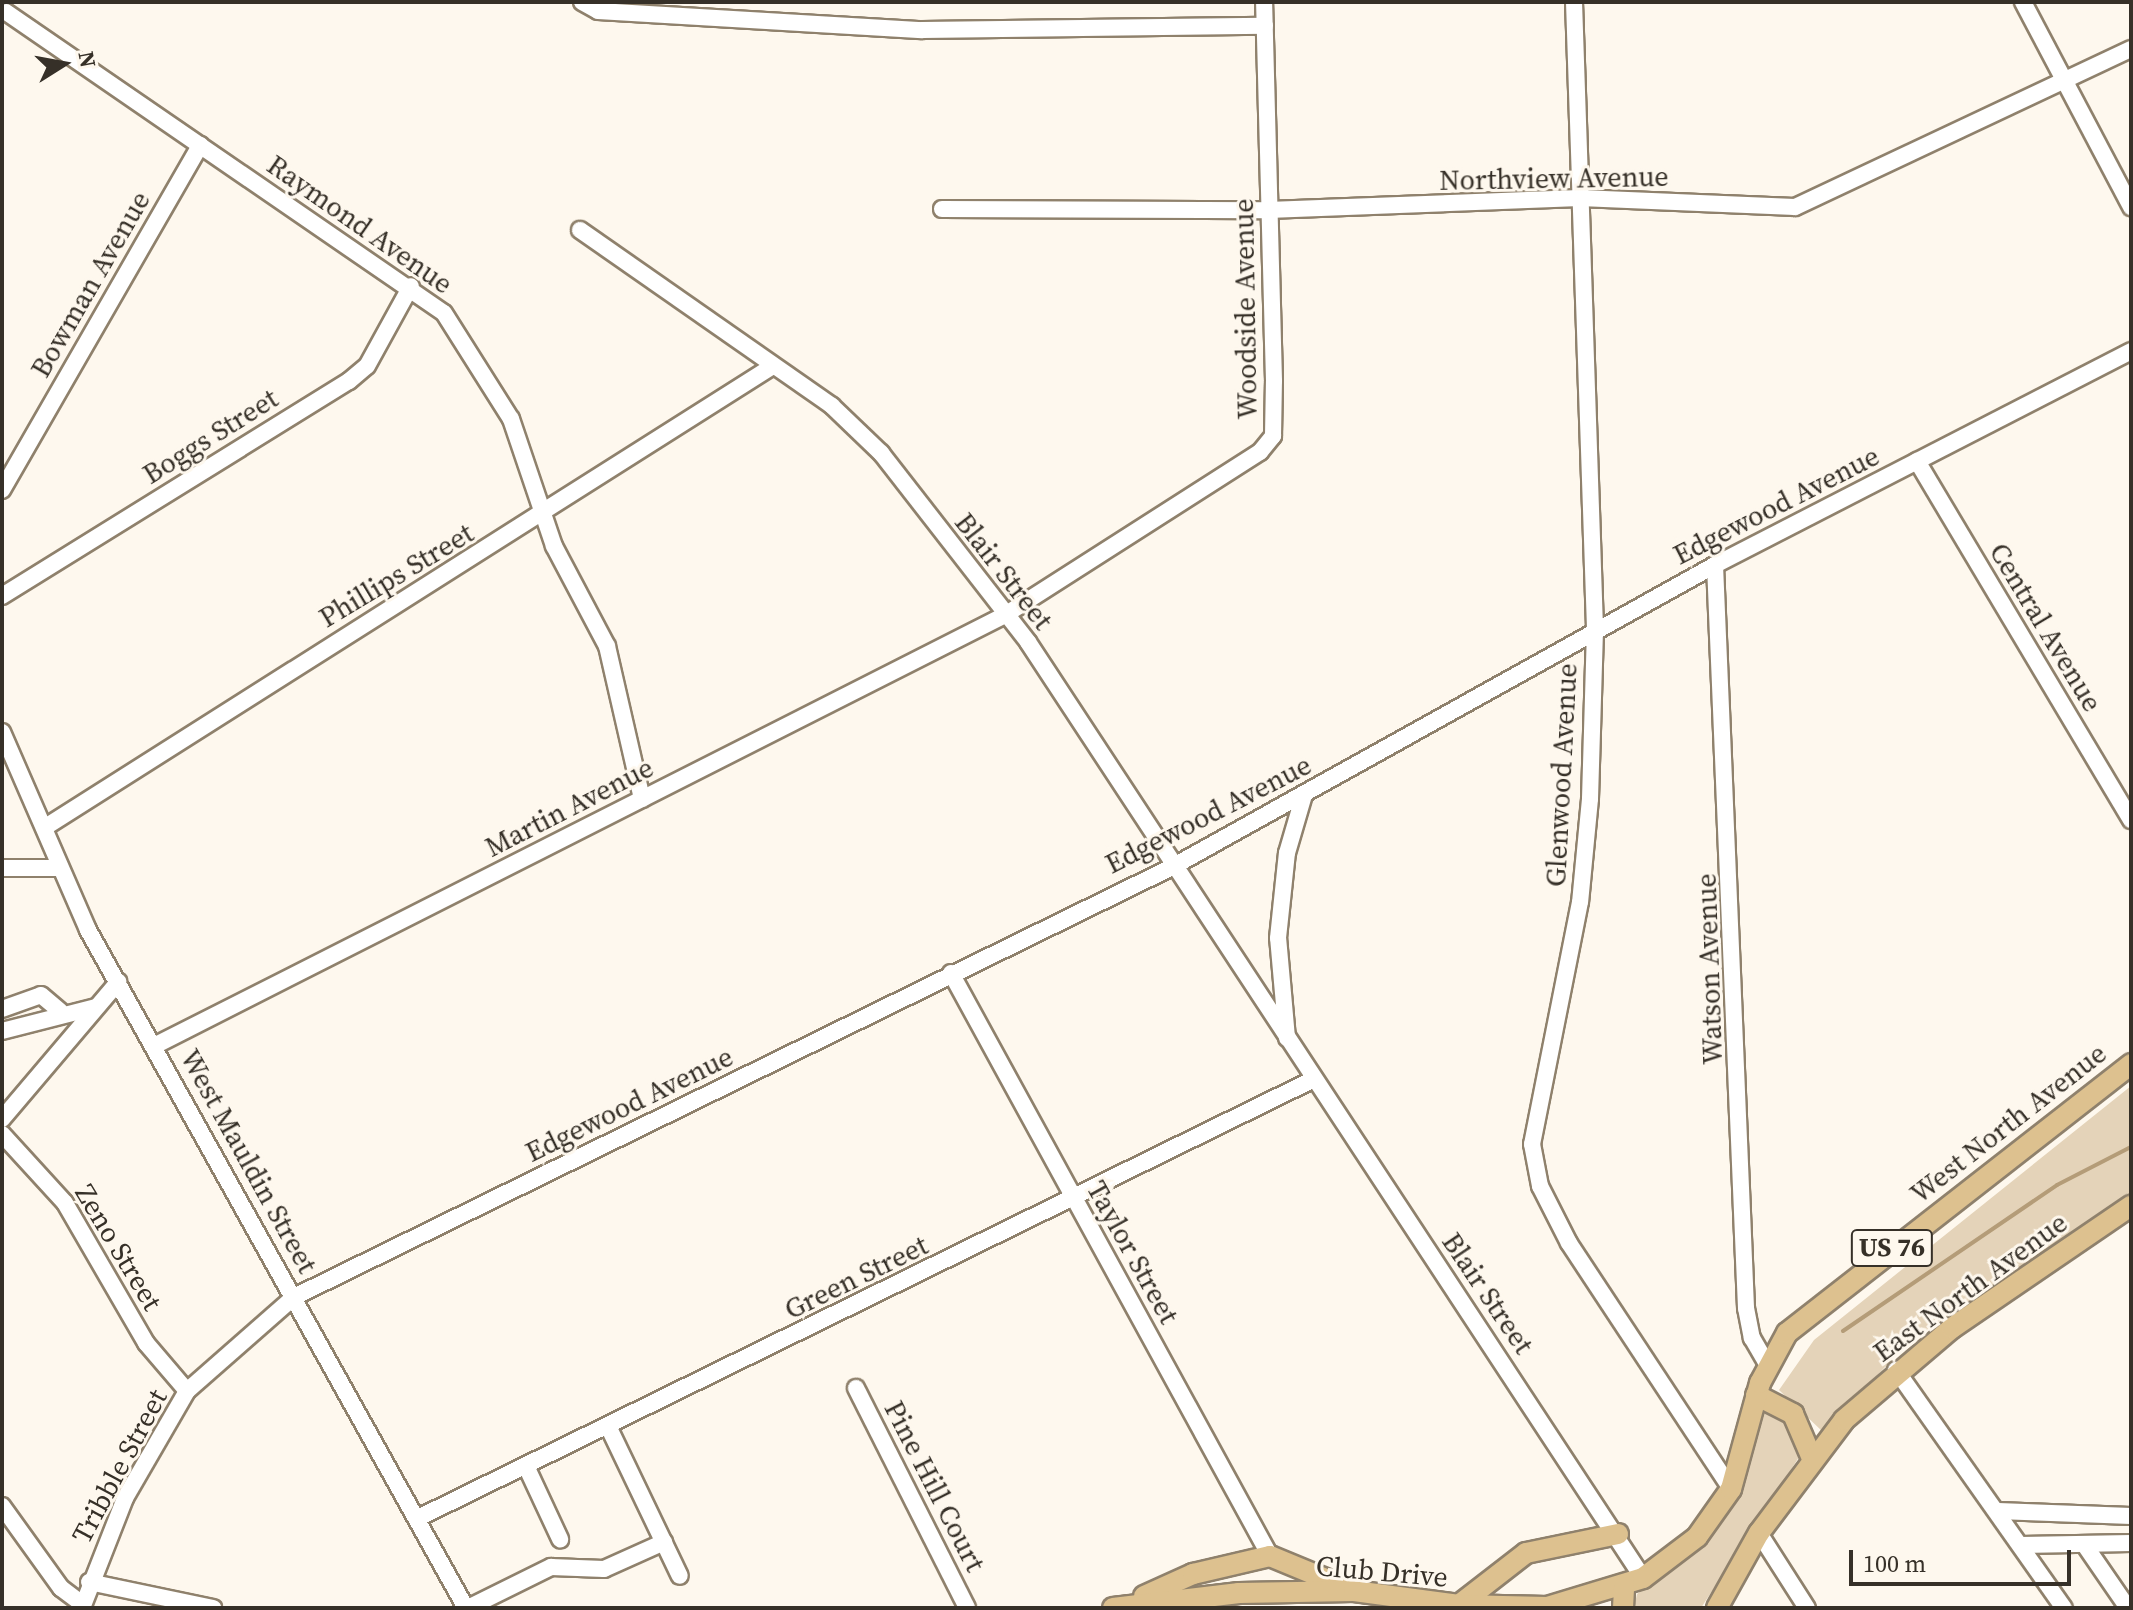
<!DOCTYPE html>
<html>
<head>
<meta charset="utf-8">
<style>
	body { margin:0 }
	#map { position:relative; width:2133px; height:1610px; overflow:hidden; background:#fef8ee; font-family:"Source Serif 4",serif }
	div>[style] { position:absolute }
	.green>* { inset:0; background:#e4d3b9 }
	.stream>* { height:4px; margin:-2px; padding:0 2px; transform-origin:2px; border-radius:2px; background:#b49c78 }
	.roads { filter:drop-shadow(2px 0 #8f816c) drop-shadow(-2px 0 #8f816c) drop-shadow(0 2px #8f816c) drop-shadow(0 -2px #8f816c) }
	.minor>* { height:16px; margin:-8px; padding:0 8px; transform-origin:8px; border-radius:8px; background:#fff }
	.major>* { height:20px; margin:-10px; padding:0 10px; transform-origin:10px; border-radius:10px; background:#ddc18f }
	span { translate:-50% -50%; white-space:nowrap; text-align:center; line-height:1.15; -webkit-text-stroke:6px #fef8ee; paint-order:stroke }
	.shield-label span { padding:2px 6px; background:#fef8ee; border:2px solid; border-radius:6px; -webkit-text-stroke-width:0 }
	.shield-label { font-size:26px; color:#363028; font-weight:700 }
	.street-label { font-size:28px; color:#363028 }
	.frame { position:absolute; inset:0; border:4px solid #363028; pointer-events:none }
	.north { position:absolute; left:24px; top:24px; width:80px; height:80px; -webkit-text-stroke:6px #fef8ee; paint-order:stroke; rotate:79deg; font-size:22px; font-weight:700; line-height:32px; text-align:center; color:#363028 }
	.north::after { content:''; display:block; margin:auto; width:28px; height:36px; background:#363028; clip-path:polygon(50% 0,100% 100%,50% 72%,0 100%) }
	.scale { position:absolute; left:1849px; top:1550px; width:222px; height:36px; box-sizing:border-box; border:4px solid #363028; border-top:0; padding-left:10px; font-size:24px; line-height:28px; white-space:nowrap; color:#363028; -webkit-text-stroke:6px #fef8ee; paint-order:stroke }
</style>
</head>
<body>
<div id="map">
	<div class="green">
		<div style="clip-path:polygon(2131px 1086px,2131px 1193px,1910px 1341px,1823px 1432px,1779px 1390px,1814px 1340px)"></div>
		<div style="clip-path:polygon(1764px 1409px,1790px 1425px,1801px 1454px,1701px 1608px,1634px 1608px,1637px 1594px,1709px 1540px,1727px 1516px)"></div>
	</div>
	<div class="stream">
		<div style="left:1843px;top:1331px;width:259px;rotate:-34.3deg"></div>
		<div style="left:2057px;top:1185px;width:83px;rotate:-27.2deg"></div>
	</div>
	<div class="roads">
		<div class="minor">
			<div style="left:582px;top:2px;width:18px;rotate:29deg"></div>
			<div style="left:598px;top:11px;width:325px;rotate:3.4deg"></div>
			<div style="left:922px;top:30px;width:343px;rotate:-0.7deg"></div>
			<div style="left:1574px;top:2px;width:628px;rotate:88.08deg"></div>
			<div style="left:1595px;top:630px;width:169px;rotate:91.7deg"></div>
			<div style="left:1590px;top:799px;width:103px;rotate:95.5deg"></div>
			<div style="left:1580px;top:902px;width:247px;rotate:101.2deg"></div>
			<div style="left:1532px;top:1144px;width:43px;rotate:79.2deg"></div>
			<div style="left:1540px;top:1186px;width:64px;rotate:63deg"></div>
			<div style="left:1569px;top:1243px;width:295px;rotate:56.6deg"></div>
			<div style="left:2023px;top:2px;width:232px;rotate:62.2deg"></div>
			<div style="left:6px;top:12px;width:531px;rotate:34.5deg"></div>
			<div style="left:444px;top:313px;width:125px;rotate:57.7deg"></div>
			<div style="left:511px;top:419px;width:134px;rotate:71.3deg"></div>
			<div style="left:554px;top:546px;width:113px;rotate:62.1deg"></div>
			<div style="left:607px;top:646px;width:157px;rotate:77.1deg"></div>
			<div style="left:942px;top:209px;width:326px;rotate:0.2deg"></div>
			<div style="left:1268px;top:210px;width:312px;rotate:-2.2deg"></div>
			<div style="left:1580px;top:198px;width:215px;rotate:2.4deg"></div>
			<div style="left:1795px;top:207px;width:371px;rotate:-25.2deg"></div>
			<div style="left:580px;top:230px;width:307px;rotate:34.9deg"></div>
			<div style="left:832px;top:406px;width:68px;rotate:43.8deg"></div>
			<div style="left:881px;top:453px;width:239px;rotate:52.1deg"></div>
			<div style="left:1028px;top:642px;width:1120px;rotate:56.69deg"></div>
			<div style="left:1917px;top:461px;width:418px;rotate:59.2deg"></div>
			<div style="left:2px;top:490px;width:398px;rotate:-60.1deg"></div>
			<div style="left:1715px;top:565px;width:744px;rotate:87.61deg"></div>
			<div style="left:1746px;top:1308px;width:31px;rotate:79deg"></div>
			<div style="left:1752px;top:1338px;width:34px;rotate:60deg"></div>
			<div style="left:2px;top:596px;width:408px;rotate:-31.8deg"></div>
			<div style="left:349px;top:381px;width:23px;rotate:-40deg"></div>
			<div style="left:367px;top:366px;width:91px;rotate:-61.2deg"></div>
			<div style="left:2px;top:732px;width:216px;rotate:66.5deg"></div>
			<div style="left:88px;top:930px;width:776px;rotate:60.86deg"></div>
			<div style="left:47px;top:826px;width:857px;rotate:-32.37deg"></div>
			<div style="left:2px;top:868px;width:58px"></div>
			<div style="left:951px;top:973px;width:665px;rotate:61.31deg"></div>
			<div style="left:2px;top:1009px;width:41px;rotate:-19.7deg"></div>
			<div style="left:41px;top:995px;width:25px;rotate:40deg"></div>
			<div style="left:2px;top:1031px;width:97px;rotate:-14.3deg"></div>
			<div style="left:1287px;top:1038px;width:100px;rotate:-95.1deg"></div>
			<div style="left:1278px;top:938px;width:85px;rotate:-84deg"></div>
			<div style="left:1287px;top:853px;width:60px;rotate:-73.7deg"></div>
			<div style="left:156px;top:1045px;width:952px;rotate:-26.86deg"></div>
			<div style="left:1005px;top:615px;width:303px;rotate:-32.6deg"></div>
			<div style="left:1260px;top:452px;width:21px;rotate:-51deg"></div>
			<div style="left:1273px;top:436px;width:55px;rotate:-89deg"></div>
			<div style="left:1274px;top:381px;width:379px;rotate:-91.5deg"></div>
			<div style="left:2px;top:1119px;width:180px;rotate:-49.7deg"></div>
			<div style="left:2px;top:1134px;width:93px;rotate:47.6deg"></div>
			<div style="left:65px;top:1203px;width:162px;rotate:59.9deg"></div>
			<div style="left:146px;top:1343px;width:63px;rotate:49.5deg"></div>
			<div style="left:1896px;top:1370px;width:291px;rotate:54.8deg"></div>
			<div style="left:856px;top:1388px;width:246px;rotate:63.2deg"></div>
			<div style="left:608px;top:1426px;width:166px;rotate:64.4deg"></div>
			<div style="left:526px;top:1466px;width:81px;rotate:65deg"></div>
			<div style="left:2px;top:1506px;width:101px;rotate:54.3deg"></div>
			<div style="left:61px;top:1588px;width:26px;rotate:37deg"></div>
			<div style="left:1998px;top:1511px;width:133px;rotate:2.2deg"></div>
			<div style="left:418px;top:1518px;width:998px;rotate:-26.1deg"></div>
			<div style="left:1759px;top:1533px;width:89px;rotate:57.4deg"></div>
			<div style="left:2084px;top:1544px;width:78px;rotate:55.5deg"></div>
			<div style="left:2021px;top:1545px;width:110px;rotate:-1deg"></div>
			<div style="left:89px;top:1582px;width:127px;rotate:11.8deg"></div>
			<div style="left:82px;top:1608px;width:118px;rotate:-68.6deg"></div>
			<div style="left:125px;top:1498px;width:124px;rotate:-59.9deg"></div>
			<div style="left:187px;top:1391px;width:142px;rotate:-41.3deg"></div>
			<div style="left:294px;top:1297px;width:978px;rotate:-26.09deg"></div>
			<div style="left:1172px;top:867px;width:621px;rotate:-29.08deg"></div>
			<div style="left:1715px;top:565px;width:468px;rotate:-27.2deg"></div>
			<div style="left:468px;top:1608px;width:93px;rotate:-26.3deg"></div>
			<div style="left:551px;top:1567px;width:53px;rotate:2.2deg"></div>
			<div style="left:604px;top:1569px;width:66px;rotate:-24.2deg"></div>
		</div>
		<div class="major">
			<div style="left:1756px;top:1395px;width:42px;rotate:27.2deg"></div>
			<div style="left:1793px;top:1414px;width:46px;rotate:66.8deg"></div>
			<div style="left:1144px;top:1596px;width:54px;rotate:-24.2deg"></div>
			<div style="left:1193px;top:1574px;width:79px;rotate:-13.2deg"></div>
			<div style="left:1270px;top:1556px;width:87px;rotate:22.4deg"></div>
			<div style="left:1459px;top:1605px;width:85px;rotate:-37.8deg"></div>
			<div style="left:1526px;top:1553px;width:94px;rotate:-11.7deg"></div>
			<div style="left:1113px;top:1608px;width:127px;rotate:-6.8deg"></div>
			<div style="left:1239px;top:1593px;width:115px;rotate:-1deg"></div>
			<div style="left:1354px;top:1591px;width:106px;rotate:7.6deg"></div>
			<div style="left:1459px;top:1605px;width:88px;rotate:1.3deg"></div>
			<div style="left:1547px;top:1607px;width:100px;rotate:-16.8deg"></div>
			<div style="left:1643px;top:1578px;width:68px;rotate:-37.2deg"></div>
			<div style="left:1697px;top:1537px;width:59px;rotate:-54.7deg"></div>
			<div style="left:1731px;top:1489px;width:110px;rotate:-74.7deg"></div>
			<div style="left:1760px;top:1383px;width:57px;rotate:-61.6deg"></div>
			<div style="left:1787px;top:1333px;width:437px;rotate:-38deg"></div>
			<div style="left:1623px;top:1608px;width:21px;rotate:-87deg"></div>
			<div style="left:1717px;top:1608px;width:86px;rotate:-60.8deg"></div>
			<div style="left:1759px;top:1533px;width:141px;rotate:-53deg"></div>
			<div style="left:1844px;top:1420px;width:142px;rotate:-40.4deg"></div>
			<div style="left:1952px;top:1328px;width:217px;rotate:-34.3deg"></div>
		</div>
	</div>
	<div class="shield-label">
		<span style="left:1892px;top:1248px">US 76</span>
	</div>
	<div class="street-label">
		<span style="left:1554px;top:178px;rotate:-1deg">Northview Avenue</span>
		<span style="left:360px;top:224px;rotate:35deg">Raymond Avenue</span>
		<span style="left:90px;top:284px;rotate:-60deg">Bowman Avenue</span>
		<span style="left:1245px;top:309px;rotate:-91deg">Woodside Avenue</span>
		<span style="left:210px;top:436px;rotate:-32deg">Boggs Street</span>
		<span style="left:1776px;top:505px;rotate:-27deg">Edgewood Avenue</span>
		<span style="left:1004px;top:571px;rotate:52deg">Blair Street</span>
		<span style="left:396px;top:575px;rotate:-31deg">Phillips Street</span>
		<span style="left:2046px;top:627px;rotate:59deg">Central Avenue</span>
		<span style="left:1561px;top:775px;rotate:-87deg">Glenwood Avenue</span>
		<span style="left:569px;top:807px;rotate:-27deg">Martin Avenue</span>
		<span style="left:1208px;top:814px;rotate:-27deg">Edgewood Avenue</span>
		<span style="left:1709px;top:969px;rotate:-92deg">Watson Avenue</span>
		<span style="left:629px;top:1104px;rotate:-26deg">Edgewood Avenue</span>
		<span style="left:2008px;top:1123px;rotate:-38deg">West North Avenue</span>
		<span style="left:249px;top:1161px;rotate:61deg">West Mauldin Street</span>
		<span style="left:119px;top:1247px;rotate:59deg">Zeno Street</span>
		<span style="left:1133px;top:1252px;rotate:61deg">Taylor Street</span>
		<span style="left:856px;top:1277px;rotate:-26deg">Green Street</span>
		<span style="left:1970px;top:1287px;rotate:-36deg">East North Avenue</span>
		<span style="left:1488px;top:1293px;rotate:56deg">Blair Street</span>
		<span style="left:119px;top:1466px;rotate:-62deg">Tribble Street</span>
		<span style="left:935px;top:1486px;rotate:63deg">Pine Hill Court</span>
		<span style="left:1382px;top:1571px;rotate:5deg">Club Drive</span>
	</div>
	<div class="frame"></div>
	<div class="north">N</div>
	<div class="scale">100 m</div>
</div>
</body>
</html>
